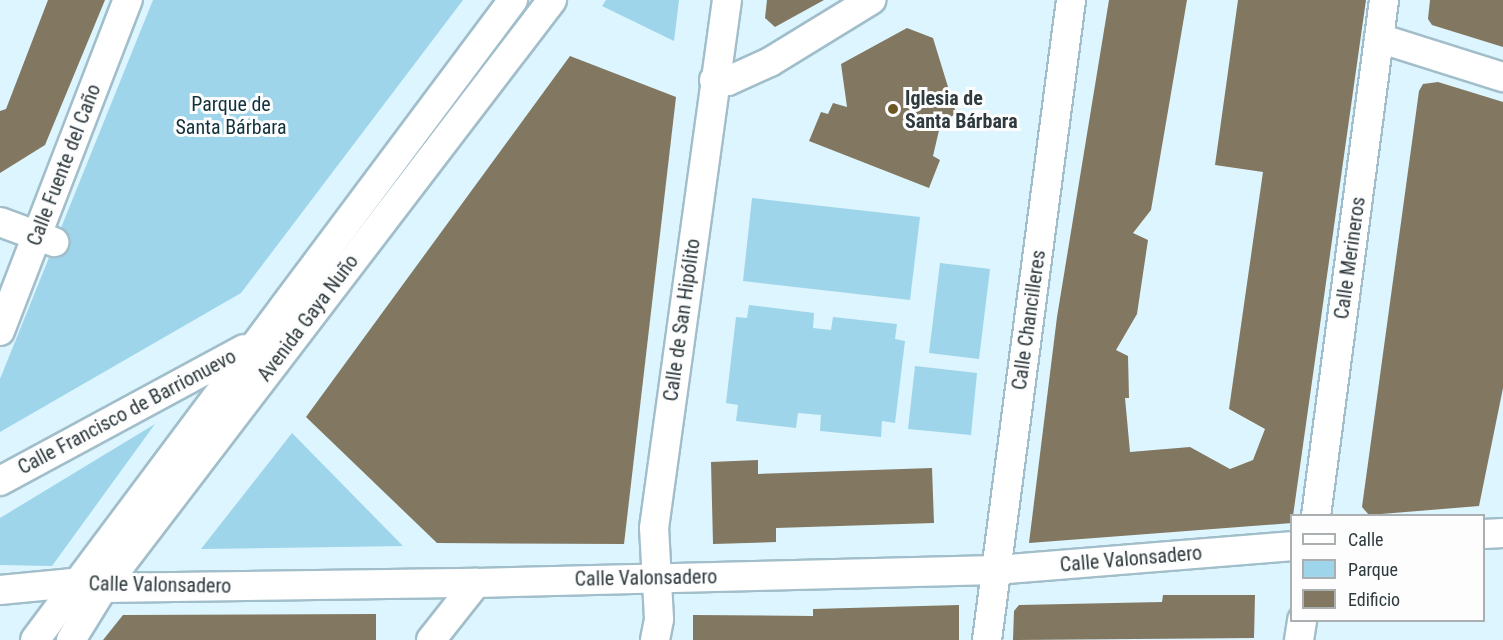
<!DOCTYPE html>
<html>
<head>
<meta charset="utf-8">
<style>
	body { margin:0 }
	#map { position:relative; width:1503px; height:640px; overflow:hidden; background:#dcf5fe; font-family:"Roboto Condensed",sans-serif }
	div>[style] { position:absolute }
	.green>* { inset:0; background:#9ed5ea }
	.building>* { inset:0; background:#827760 }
	.roads { filter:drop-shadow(2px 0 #a1beca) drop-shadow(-2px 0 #a1beca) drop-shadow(0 2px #a1beca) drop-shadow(0 -2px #a1beca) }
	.minor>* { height:28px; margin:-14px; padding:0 14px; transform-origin:14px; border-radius:14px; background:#fff }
	.dots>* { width:16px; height:16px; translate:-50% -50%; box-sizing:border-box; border:3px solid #fdfdfd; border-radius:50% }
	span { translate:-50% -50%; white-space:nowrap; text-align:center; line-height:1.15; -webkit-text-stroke:6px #fdfdfd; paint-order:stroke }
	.poi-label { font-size:20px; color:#2e3a3e; font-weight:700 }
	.left { translate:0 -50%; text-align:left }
	.park-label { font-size:20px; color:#11323d }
	.street-label { font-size:20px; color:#2e3a3e }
	.legend { position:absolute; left:1290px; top:514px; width:195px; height:108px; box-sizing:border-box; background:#fdfdfd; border:2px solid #aaafb1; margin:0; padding:8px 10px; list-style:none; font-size:18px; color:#2e3a3e }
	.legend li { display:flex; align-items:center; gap:12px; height:30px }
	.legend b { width:30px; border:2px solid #aaafb1 }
</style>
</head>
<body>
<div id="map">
	<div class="green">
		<div style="clip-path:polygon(153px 0,463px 0,241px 293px,0 432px,0 379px)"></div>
		<div style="clip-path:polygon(606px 0,679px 0,674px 41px,602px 6px)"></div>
		<div style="clip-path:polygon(752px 198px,920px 217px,910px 300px,743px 281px)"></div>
		<div style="clip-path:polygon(940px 263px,990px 269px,979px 359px,929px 353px)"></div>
		<div style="clip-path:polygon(749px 305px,814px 313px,813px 328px,831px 330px,833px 317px,897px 324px,895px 339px,905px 341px,895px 423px,882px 421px,881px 437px,820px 431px,821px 415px,798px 413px,796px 428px,736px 421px,738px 405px,726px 403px,736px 317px,747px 318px)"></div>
		<div style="clip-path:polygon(915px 366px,977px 373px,971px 435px,908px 429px)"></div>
		<div style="clip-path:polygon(155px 424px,52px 566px,0 565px,0 518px)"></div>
		<div style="clip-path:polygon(292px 433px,403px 546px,201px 549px)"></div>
	</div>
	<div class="building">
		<div style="clip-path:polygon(48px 0,105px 0,45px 145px,0 173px,0 111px,6px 109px)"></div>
		<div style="clip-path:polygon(767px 0,824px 0,775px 27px,765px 18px)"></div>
		<div style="clip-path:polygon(1109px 0,1187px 0,1151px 210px,1133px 233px,1148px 240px,1137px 314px,1116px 350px,1128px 356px,1129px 398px,1125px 398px,1130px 452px,1190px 447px,1230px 469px,1253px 460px,1265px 429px,1229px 409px,1263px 172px,1215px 165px,1238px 0,1366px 0,1292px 523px,1029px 543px,1057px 317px)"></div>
		<div style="clip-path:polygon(1430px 0,1503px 0,1503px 47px,1432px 25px,1428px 19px)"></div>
		<div style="clip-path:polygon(907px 28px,933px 38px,956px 113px,940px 126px,933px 156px,940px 160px,929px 188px,809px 141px,821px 112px,828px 114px,833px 103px,847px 107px,841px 64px)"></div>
		<div style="clip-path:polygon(570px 56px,676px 97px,624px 544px,437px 543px,306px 417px)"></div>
		<div style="clip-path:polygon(1438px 82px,1503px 102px,1503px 388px,1479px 506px,1369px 515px,1362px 507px,1419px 91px,1423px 84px)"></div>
		<div style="clip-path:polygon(758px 460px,758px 474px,932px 468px,934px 523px,776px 528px,776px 542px,713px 544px,711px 462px)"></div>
		<div style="clip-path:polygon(1163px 595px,1255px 595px,1254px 638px,1013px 640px,1014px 611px,1019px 605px,1162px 602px)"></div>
		<div style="clip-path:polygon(959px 605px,959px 640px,693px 640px,693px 615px,813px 616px,813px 609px)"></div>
		<div style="clip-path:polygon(376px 614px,376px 640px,103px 640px,123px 615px)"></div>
	</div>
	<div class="roads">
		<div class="minor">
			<div style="left:1379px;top:38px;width:130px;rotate:17.5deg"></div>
			<div style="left:714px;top:80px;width:14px;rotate:4deg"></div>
			<div style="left:728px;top:81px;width:46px;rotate:-24.3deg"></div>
			<div style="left:770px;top:62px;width:119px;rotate:-31.5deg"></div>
			<div style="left:0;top:222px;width:58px;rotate:20.3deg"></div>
			<div style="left:0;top:331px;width:355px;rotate:-68.9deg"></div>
			<div style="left:0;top:481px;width:277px;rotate:-28.4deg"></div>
			<div style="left:1316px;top:516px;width:520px;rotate:-82.49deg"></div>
			<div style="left:1484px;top:534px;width:19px;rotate:-3deg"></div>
			<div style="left:0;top:590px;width:73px;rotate:-5.5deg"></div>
			<div style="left:73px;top:583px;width:30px;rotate:9deg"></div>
			<div style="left:103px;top:588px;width:373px;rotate:-0.8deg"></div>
			<div style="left:476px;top:583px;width:520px;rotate:-1.43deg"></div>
			<div style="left:996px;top:570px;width:297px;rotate:-4.6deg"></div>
			<div style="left:35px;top:640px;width:799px;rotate:-53.24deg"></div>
			<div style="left:71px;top:640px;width:61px;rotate:-58.4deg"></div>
			<div style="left:103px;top:588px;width:740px;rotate:-52.63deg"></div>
			<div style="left:431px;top:640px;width:73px;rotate:-51.7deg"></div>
			<div style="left:655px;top:640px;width:21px;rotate:-79deg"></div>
			<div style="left:659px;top:619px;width:91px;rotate:-93.1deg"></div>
			<div style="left:654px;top:528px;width:533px;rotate:-82.13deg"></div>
			<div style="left:987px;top:640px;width:645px;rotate:-82.52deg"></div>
			<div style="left:1299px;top:640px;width:20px;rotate:-81deg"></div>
		</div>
	</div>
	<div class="dots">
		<div style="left:893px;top:109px;background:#6c5626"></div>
	</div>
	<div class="poi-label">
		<span class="left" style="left:905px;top:110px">Iglesia de<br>Santa Bárbara</span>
	</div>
	<div class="park-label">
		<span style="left:231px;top:116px">Parque de<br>Santa Bárbara</span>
	</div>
	<div class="street-label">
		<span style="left:64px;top:165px;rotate:-69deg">Calle Fuente del Caño</span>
		<span style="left:1350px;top:258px;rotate:-82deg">Calle Merineros</span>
		<span style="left:308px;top:318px;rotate:-53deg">Avenida Gaya Nuño</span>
		<span style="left:682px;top:320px;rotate:-82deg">Calle de San Hipólito</span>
		<span style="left:1029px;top:320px;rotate:-82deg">Calle Chancilleres</span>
		<span style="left:127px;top:412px;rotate:-28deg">Calle Francisco de Barrionuevo</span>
		<span style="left:1131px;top:559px;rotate:-5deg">Calle Valonsadero</span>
		<span style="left:646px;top:578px;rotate:-1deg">Calle Valonsadero</span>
		<span style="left:160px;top:585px;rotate:1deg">Calle Valonsadero</span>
	</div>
	<ul class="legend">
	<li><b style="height:8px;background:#fff"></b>Calle</li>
	<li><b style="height:16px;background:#9ed5ea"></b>Parque</li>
	<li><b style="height:16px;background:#827760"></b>Edificio</li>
	</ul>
</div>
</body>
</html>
